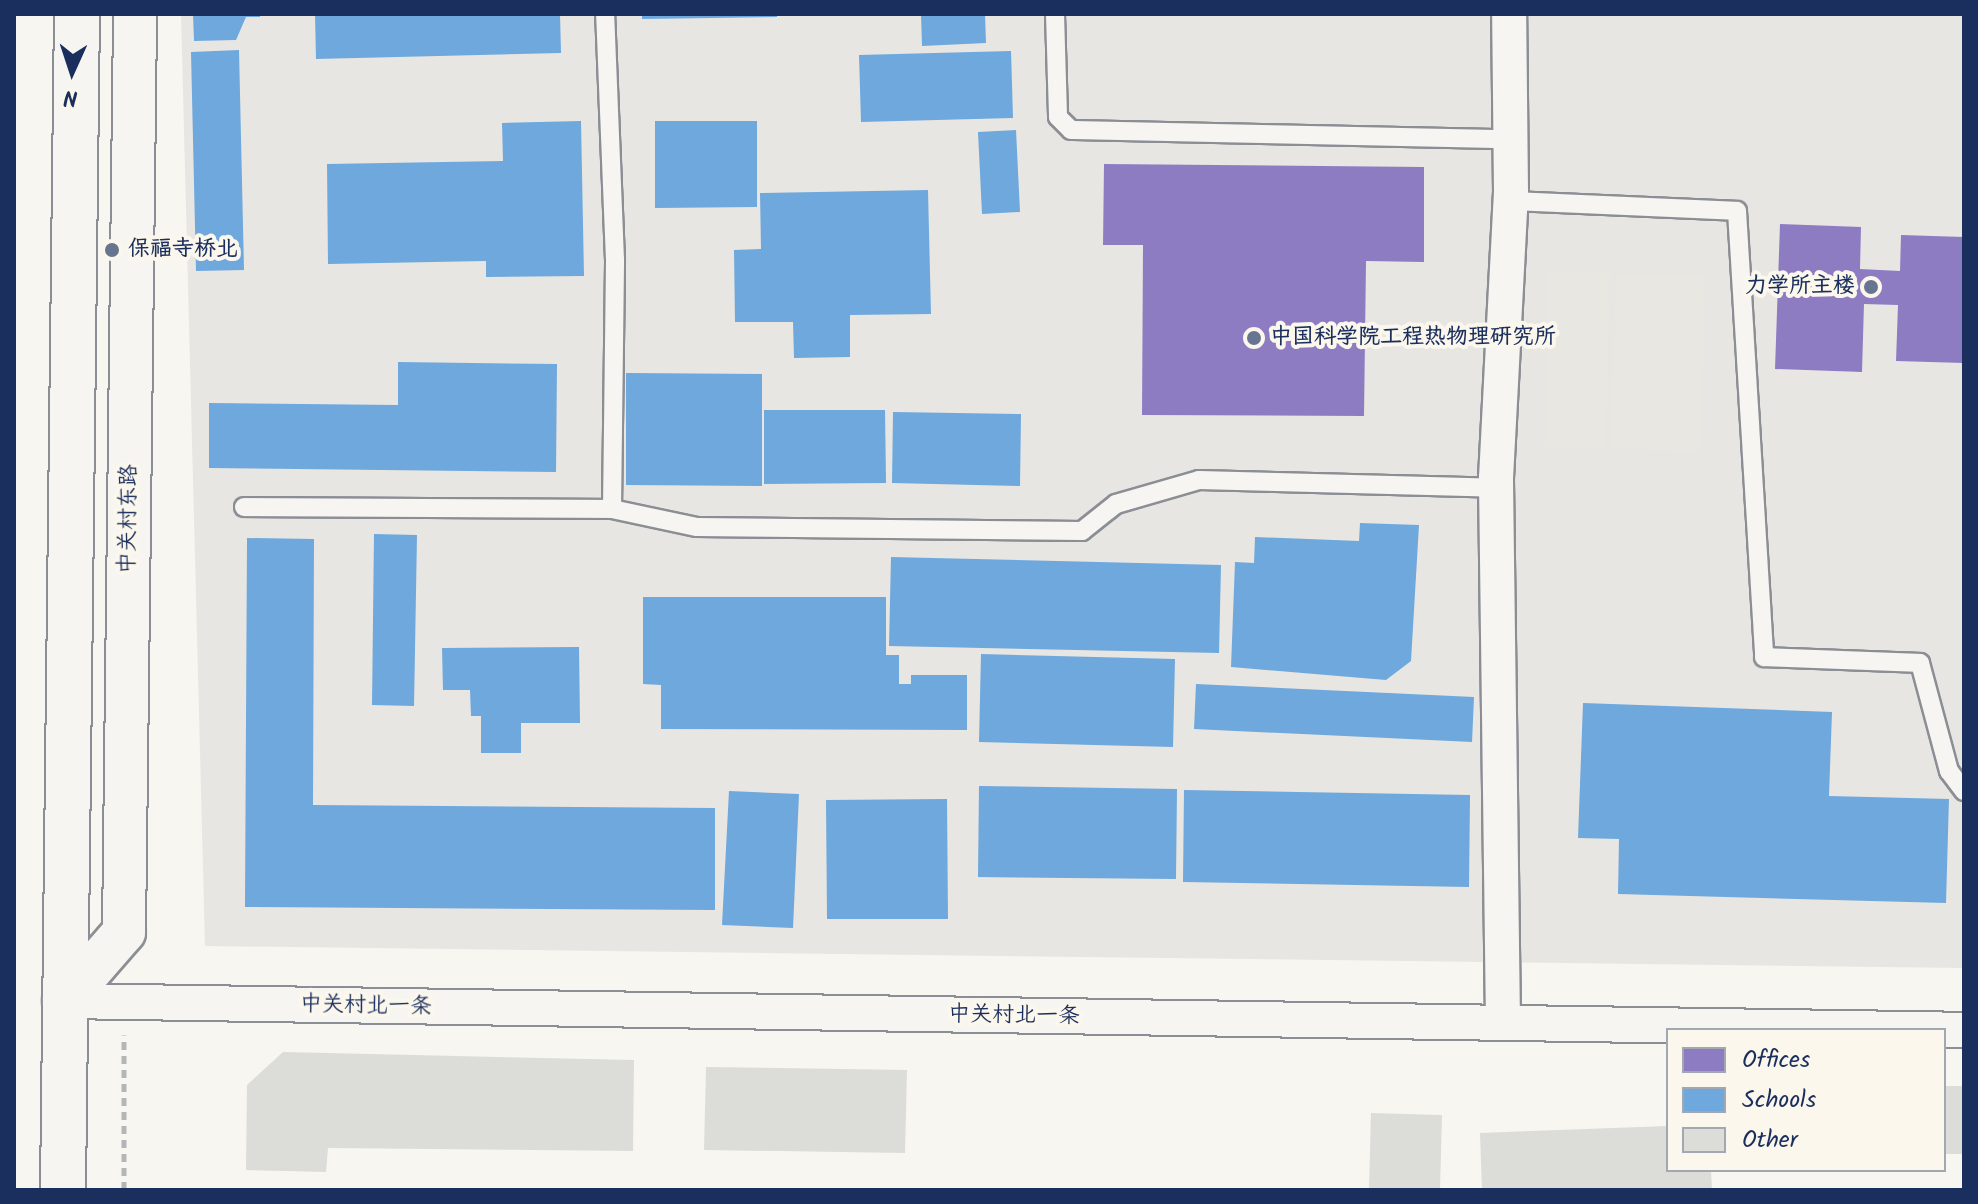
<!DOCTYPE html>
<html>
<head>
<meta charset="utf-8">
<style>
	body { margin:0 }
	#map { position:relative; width:1978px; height:1204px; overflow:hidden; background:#f8f6f0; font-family:Kalam,"LXGW WenKai TC",sans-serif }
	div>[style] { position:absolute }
	.built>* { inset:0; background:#e7e6e2 }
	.green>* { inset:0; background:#e8e7e2 }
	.offices>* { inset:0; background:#8e7cc3 }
	.schools>* { inset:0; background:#6fa8dc }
	.building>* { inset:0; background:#dcdcd9 }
	.path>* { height:5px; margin-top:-2.5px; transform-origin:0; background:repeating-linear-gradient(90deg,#b3b5b7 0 8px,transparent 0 14px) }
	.roads { filter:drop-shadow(2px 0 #8b8e94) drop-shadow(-2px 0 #8b8e94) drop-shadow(0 2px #8b8e94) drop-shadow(0 -2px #8b8e94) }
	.service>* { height:18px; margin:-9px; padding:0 9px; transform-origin:9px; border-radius:9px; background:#f6f5f1 }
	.minor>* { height:34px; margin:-17px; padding:0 17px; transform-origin:17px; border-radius:17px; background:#f6f5f1 }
	.tertiary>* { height:42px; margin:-21px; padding:0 21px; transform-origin:21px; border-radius:21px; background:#f6f5f1 }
	.secondary>* { height:44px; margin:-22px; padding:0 22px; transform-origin:22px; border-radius:22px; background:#f6f5f1 }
	.dots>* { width:22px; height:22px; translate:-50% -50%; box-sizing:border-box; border:4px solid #fbf7ec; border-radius:50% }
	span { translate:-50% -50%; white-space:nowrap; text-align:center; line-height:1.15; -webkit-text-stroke:8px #fbf7ec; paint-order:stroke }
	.poi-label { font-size:22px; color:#1b2f5e; font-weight:700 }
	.left { translate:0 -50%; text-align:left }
	.right { translate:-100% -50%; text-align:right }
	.street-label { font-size:22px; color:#1b2f5e }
	.frame { position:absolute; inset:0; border:16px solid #1b2f5e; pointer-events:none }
	.legend { position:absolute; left:1666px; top:1028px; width:280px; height:144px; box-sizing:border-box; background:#fbf7ec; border:2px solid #a1a7b3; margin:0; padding:10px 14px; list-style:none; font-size:24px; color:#1b2f5e }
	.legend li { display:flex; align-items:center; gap:16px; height:40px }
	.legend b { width:40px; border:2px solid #a1a7b3 }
	.north { position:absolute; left:32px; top:32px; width:80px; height:80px; -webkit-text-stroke:6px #fbf7ec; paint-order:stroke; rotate:183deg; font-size:22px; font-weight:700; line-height:32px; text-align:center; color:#1b2f5e }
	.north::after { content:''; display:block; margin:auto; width:28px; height:36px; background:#1b2f5e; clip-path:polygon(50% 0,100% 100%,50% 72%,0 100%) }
</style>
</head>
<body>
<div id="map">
	<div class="built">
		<div style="clip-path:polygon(181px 14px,1964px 14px,1964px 968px,205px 946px)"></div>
	</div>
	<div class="green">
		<div style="clip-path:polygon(1548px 271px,1610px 272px,1606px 449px,1545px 448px)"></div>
		<div style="clip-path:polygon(1616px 274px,1706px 277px,1700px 452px,1611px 448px)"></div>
	</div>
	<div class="offices">
		<div style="clip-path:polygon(1104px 164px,1424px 167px,1424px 262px,1366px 261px,1364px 416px,1142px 415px,1143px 245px,1103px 245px)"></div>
		<div style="clip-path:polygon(1780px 224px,1861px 227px,1860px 269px,1900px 271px,1901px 235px,1964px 237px,1964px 363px,1896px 361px,1898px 305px,1864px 304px,1862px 372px,1775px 369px)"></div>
	</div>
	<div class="schools">
		<div style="clip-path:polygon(193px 14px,260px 14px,260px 17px,246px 17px,236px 40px,194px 41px)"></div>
		<div style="clip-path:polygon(315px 14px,560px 14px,561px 53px,316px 59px)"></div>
		<div style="clip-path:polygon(642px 14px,777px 14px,777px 17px,642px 19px)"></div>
		<div style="clip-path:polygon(921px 14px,985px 14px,986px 43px,922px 46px)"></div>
		<div style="clip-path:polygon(239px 50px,244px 270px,196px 271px,191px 52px)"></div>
		<div style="clip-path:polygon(1011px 51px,1013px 118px,861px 122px,859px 55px)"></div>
		<div style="clip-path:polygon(581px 121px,584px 276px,486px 277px,486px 261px,328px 264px,327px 164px,503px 161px,502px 123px)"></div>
		<div style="clip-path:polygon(655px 121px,757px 121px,757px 207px,655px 208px)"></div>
		<div style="clip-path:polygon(1016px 130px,1020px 212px,982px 214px,978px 132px)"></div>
		<div style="clip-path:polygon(928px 190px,931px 314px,850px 315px,850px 357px,794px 358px,793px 322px,735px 322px,734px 250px,761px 249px,760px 193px)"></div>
		<div style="clip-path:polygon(398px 362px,557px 364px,556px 472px,209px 468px,209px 403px,398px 405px)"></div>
		<div style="clip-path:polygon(626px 373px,762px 374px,762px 486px,626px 485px)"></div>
		<div style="clip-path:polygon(764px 410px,885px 410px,886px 483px,764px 484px)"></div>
		<div style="clip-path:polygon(893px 412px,1021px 414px,1020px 486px,892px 483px)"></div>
		<div style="clip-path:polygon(1360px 523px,1419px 525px,1411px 661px,1386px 680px,1231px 667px,1235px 562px,1254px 563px,1255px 537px,1359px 541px)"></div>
		<div style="clip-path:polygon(374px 534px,417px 535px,414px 706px,372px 705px)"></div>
		<div style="clip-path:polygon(247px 538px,314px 539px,313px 805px,715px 808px,715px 910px,245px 907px)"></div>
		<div style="clip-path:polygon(891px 557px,1221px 565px,1219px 653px,889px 646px)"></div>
		<div style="clip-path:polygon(643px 597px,886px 597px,886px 655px,899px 655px,899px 684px,911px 684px,911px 675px,967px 675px,967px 730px,661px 729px,661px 685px,643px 684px)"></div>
		<div style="clip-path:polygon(579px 647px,580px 723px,521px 723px,521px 753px,481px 753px,481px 716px,471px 716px,470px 690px,443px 690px,442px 648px)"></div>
		<div style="clip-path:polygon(981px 654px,1175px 659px,1173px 747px,979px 742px)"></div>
		<div style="clip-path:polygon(1196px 684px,1474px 697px,1472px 742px,1194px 729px)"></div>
		<div style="clip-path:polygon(1583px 703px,1832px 712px,1829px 796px,1949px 799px,1946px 903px,1618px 894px,1619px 839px,1578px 838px)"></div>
		<div style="clip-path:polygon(979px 786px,1177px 789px,1176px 879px,978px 877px)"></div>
		<div style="clip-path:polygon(1184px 790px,1470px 795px,1469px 887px,1183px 882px)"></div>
		<div style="clip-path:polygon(729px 791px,799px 794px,793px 928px,722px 925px)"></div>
		<div style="clip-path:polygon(947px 799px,948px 919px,827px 919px,826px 800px)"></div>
	</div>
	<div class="building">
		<div style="clip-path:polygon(283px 1052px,634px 1060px,633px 1151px,328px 1148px,326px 1172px,246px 1170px,247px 1085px)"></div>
		<div style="clip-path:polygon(706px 1067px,907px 1070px,905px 1153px,704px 1150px)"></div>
		<div style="clip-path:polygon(1944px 1086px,1964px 1086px,1964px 1154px,1944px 1154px)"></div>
		<div style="clip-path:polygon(1371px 1113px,1442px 1115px,1440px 1190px,1369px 1190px)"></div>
		<div style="clip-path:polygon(1668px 1126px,1668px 1170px,1711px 1170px,1712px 1190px,1482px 1190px,1480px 1133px)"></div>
	</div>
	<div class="path">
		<div style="left:124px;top:1190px;width:155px;rotate:-90deg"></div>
	</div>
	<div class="roads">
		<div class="service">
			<div style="left:1055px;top:14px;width:103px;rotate:88.3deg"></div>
			<div style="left:1058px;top:117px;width:18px;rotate:45deg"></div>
			<div style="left:1071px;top:130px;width:439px;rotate:1.2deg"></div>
			<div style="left:1510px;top:201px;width:227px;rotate:2.5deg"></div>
			<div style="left:1737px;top:211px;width:447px;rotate:86.5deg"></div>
			<div style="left:1764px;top:657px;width:156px;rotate:2.2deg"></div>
			<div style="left:1920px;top:663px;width:112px;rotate:75deg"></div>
			<div style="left:1949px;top:771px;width:25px;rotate:53deg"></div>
			<div style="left:244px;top:507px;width:368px;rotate:0.3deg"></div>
			<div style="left:612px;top:509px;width:249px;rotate:-89.3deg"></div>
			<div style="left:615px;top:260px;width:246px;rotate:-92.3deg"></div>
			<div style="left:612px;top:509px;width:87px;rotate:12deg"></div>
			<div style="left:697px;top:527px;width:385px;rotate:0.6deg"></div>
			<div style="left:1082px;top:531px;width:43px;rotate:-38.5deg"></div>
			<div style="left:1116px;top:504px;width:86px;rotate:-16.1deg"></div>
			<div style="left:1199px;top:480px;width:297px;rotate:1.5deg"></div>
		</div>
		<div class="minor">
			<div style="left:64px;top:1001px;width:1900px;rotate:0.87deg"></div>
			<div style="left:1503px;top:1023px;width:545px;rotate:-90.74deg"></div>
			<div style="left:1496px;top:478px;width:287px;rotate:-87deg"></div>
			<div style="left:1511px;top:191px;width:177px;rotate:-90.6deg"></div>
		</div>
		<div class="tertiary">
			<div style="left:64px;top:1001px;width:91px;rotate:-49deg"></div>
			<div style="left:124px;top:932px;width:918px;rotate:-89.31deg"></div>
		</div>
		<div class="secondary">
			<div style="left:63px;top:1190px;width:1176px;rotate:-89.32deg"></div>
		</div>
	</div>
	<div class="dots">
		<div style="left:112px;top:250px;background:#687591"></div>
		<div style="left:1871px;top:287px;background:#687591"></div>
		<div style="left:1254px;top:338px;background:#687591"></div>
	</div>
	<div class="poi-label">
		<span class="left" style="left:128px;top:250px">保福寺桥北</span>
		<span class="right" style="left:1855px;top:287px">力学所主楼</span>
		<span class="left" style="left:1270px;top:338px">中国科学院工程热物理研究所</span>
	</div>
	<div class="street-label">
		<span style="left:129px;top:519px;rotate:-89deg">中关村东路</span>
		<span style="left:366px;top:1006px;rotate:1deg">中关村北一条</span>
		<span style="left:1014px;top:1016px;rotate:1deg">中关村北一条</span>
	</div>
	<div class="frame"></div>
	<ul class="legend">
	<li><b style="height:22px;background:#8e7cc3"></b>Offices</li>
	<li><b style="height:22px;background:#6fa8dc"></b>Schools</li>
	<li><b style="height:22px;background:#dcdcd9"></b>Other</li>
	</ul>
	<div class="north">N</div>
</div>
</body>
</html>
